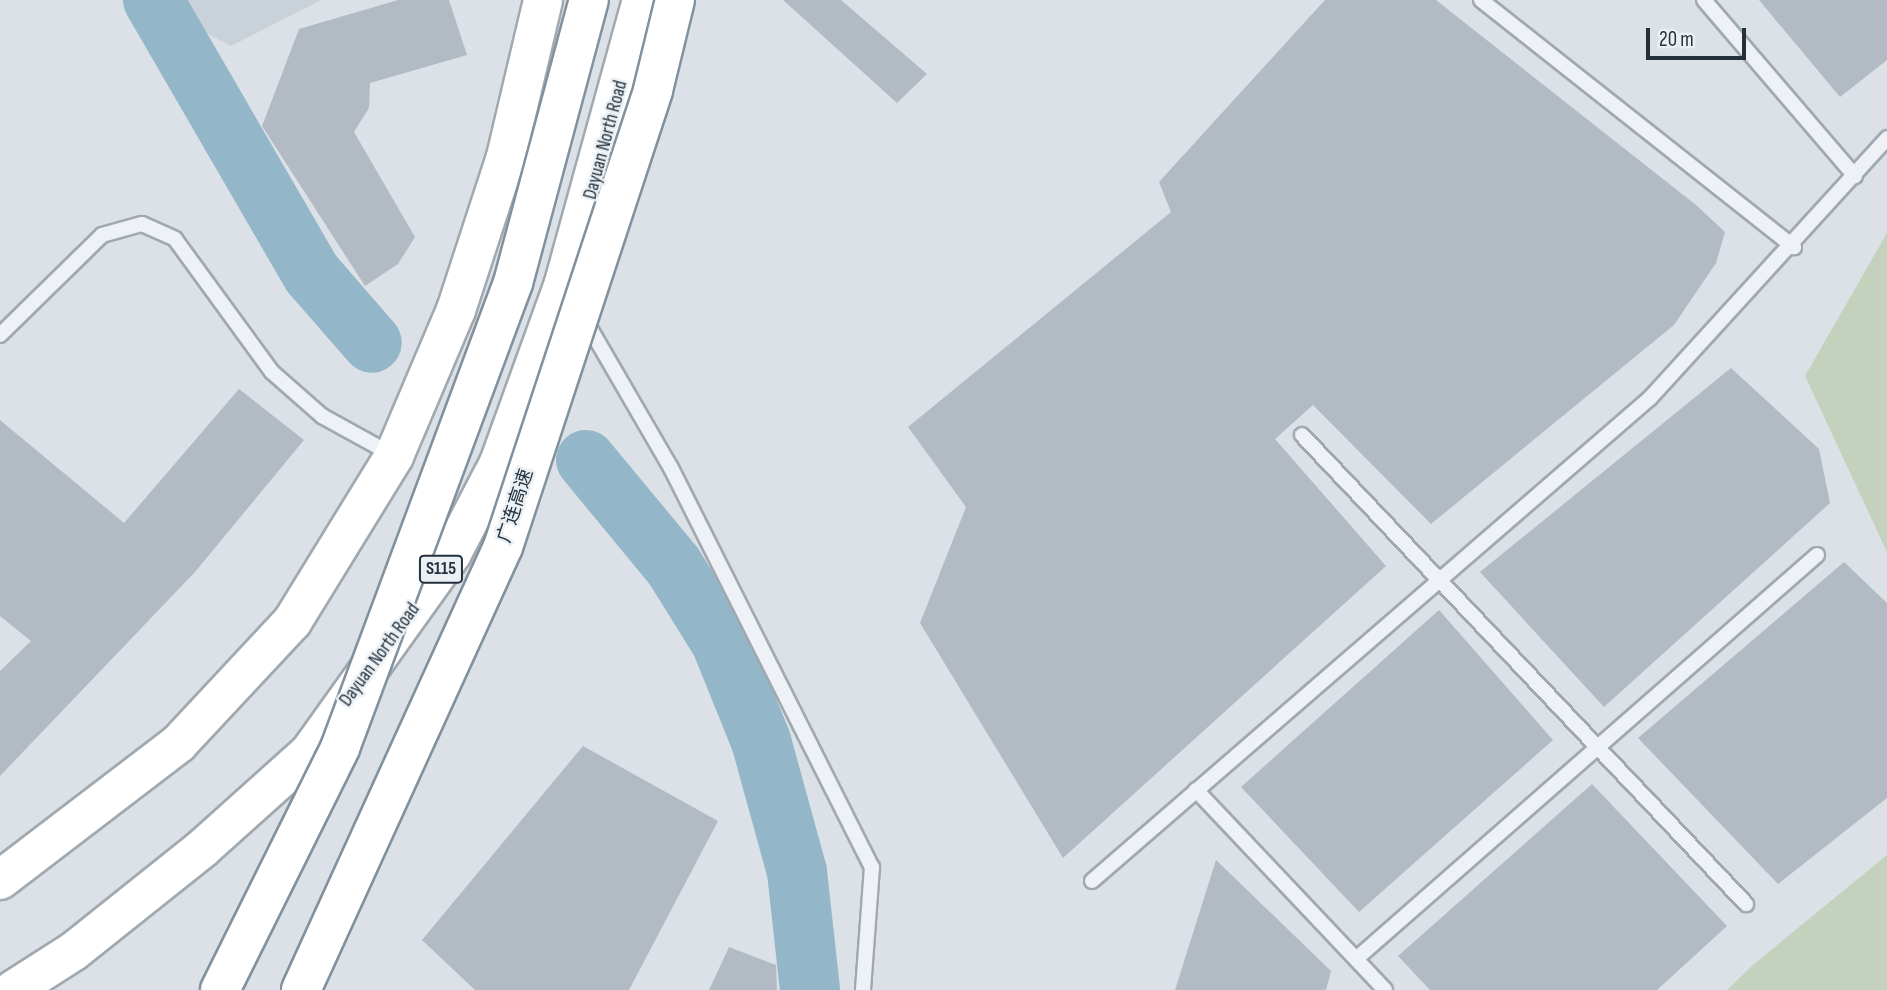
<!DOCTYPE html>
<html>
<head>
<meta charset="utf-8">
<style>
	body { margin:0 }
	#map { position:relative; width:1887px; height:990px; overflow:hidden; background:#dbe1e6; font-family:"Sofia Sans Condensed","Noto Sans SC",sans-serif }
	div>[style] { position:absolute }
	.built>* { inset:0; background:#c9d1d9 }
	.green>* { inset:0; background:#c4d1bc }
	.river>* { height:60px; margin:-30px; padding:0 30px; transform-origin:30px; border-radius:30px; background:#93b6c9 }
	.building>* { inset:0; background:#b2bbc3 }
	.roads { filter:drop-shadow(2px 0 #a0a9b0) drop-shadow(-2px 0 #a0a9b0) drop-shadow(0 2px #a0a9b0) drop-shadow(0 -2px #a0a9b0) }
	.lane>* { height:14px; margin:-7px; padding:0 7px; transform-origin:7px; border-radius:7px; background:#eef1f5 }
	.primary>* { height:38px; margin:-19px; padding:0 19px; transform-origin:19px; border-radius:19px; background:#fff }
	.bridges { filter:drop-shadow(2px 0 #82919e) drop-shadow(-2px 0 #82919e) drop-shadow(0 2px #82919e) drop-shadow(0 -2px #82919e) }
	.highway-bridge>* { height:38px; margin:-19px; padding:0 19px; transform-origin:19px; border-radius:19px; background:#fff }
	span { translate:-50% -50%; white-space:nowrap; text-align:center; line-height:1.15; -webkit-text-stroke:5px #eaf0f4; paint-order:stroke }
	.shield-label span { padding:2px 5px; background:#eaf0f4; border:2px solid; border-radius:5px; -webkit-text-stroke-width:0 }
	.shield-label { font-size:18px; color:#24313d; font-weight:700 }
	.street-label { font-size:19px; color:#24313d }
	.scale { position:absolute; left:1646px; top:28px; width:100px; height:32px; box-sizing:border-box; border:4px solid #24313d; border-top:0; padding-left:9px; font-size:21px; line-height:24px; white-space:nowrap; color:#24313d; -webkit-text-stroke:5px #eaf0f4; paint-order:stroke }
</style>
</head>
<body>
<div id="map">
	<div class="built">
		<div style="clip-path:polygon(143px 0,321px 0,231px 46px)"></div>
	</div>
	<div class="green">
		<div style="clip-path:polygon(1887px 233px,1887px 552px,1805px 376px)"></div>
		<div style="clip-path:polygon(1887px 855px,1887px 990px,1727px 990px,1754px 964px)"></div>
	</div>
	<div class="river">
		<div style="left:153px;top:0;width:317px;rotate:59.9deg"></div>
		<div style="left:312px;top:274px;width:91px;rotate:49deg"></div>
		<div style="left:586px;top:460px;width:136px;rotate:50.4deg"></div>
		<div style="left:673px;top:565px;width:91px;rotate:58.1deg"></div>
		<div style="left:721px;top:642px;width:107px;rotate:68deg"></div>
		<div style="left:761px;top:741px;width:136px;rotate:74.6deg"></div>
		<div style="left:797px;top:872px;width:119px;rotate:83.7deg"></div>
	</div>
	<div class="building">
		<div style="clip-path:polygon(398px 0,449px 0,467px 55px,370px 83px,369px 108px,354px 132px,415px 237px,398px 264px,365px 286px,262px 126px,299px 29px)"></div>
		<div style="clip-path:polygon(783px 0,841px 0,927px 74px,897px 103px)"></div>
		<div style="clip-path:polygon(1325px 0,1436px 0,1696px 205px,1725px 232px,1716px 263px,1674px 325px,1431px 524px,1313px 405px,1275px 439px,1386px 566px,1063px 858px,920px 623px,966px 507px,908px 427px,1171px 212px,1159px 182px)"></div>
		<div style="clip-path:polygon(1759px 0,1887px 0,1887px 60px,1840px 97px)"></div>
		<div style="clip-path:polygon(1731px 368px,1819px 449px,1830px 503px,1604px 707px,1480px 572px)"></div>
		<div style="clip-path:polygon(239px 389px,304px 440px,195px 572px,0 776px,0 671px,31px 641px,0 616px,0 420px,124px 523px)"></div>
		<div style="clip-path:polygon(1844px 562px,1887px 603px,1887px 798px,1778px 884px,1638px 738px)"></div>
		<div style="clip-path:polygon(1439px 610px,1553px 740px,1359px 912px,1241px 787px)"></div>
		<div style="clip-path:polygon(583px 746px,718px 821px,629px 990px,475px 990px,422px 940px)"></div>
		<div style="clip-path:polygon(1592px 784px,1727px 926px,1657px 990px,1430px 990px,1398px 956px)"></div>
		<div style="clip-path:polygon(1216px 860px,1331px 971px,1326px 990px,1175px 990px)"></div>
		<div style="clip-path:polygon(729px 947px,776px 965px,777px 990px,709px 990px)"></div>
	</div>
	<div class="roads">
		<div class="lane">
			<div style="left:1481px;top:0;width:399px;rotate:38.3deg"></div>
			<div style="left:1704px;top:0;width:232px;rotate:49.4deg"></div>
			<div style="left:584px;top:318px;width:173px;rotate:59.9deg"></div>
			<div style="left:671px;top:468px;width:447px;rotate:63.3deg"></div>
			<div style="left:872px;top:867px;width:123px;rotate:94.2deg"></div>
			<div style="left:0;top:335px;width:143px;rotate:-44.4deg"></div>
			<div style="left:102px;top:235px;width:41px;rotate:-15.4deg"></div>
			<div style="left:142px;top:224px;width:36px;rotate:24deg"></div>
			<div style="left:175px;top:239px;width:165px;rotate:53.9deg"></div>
			<div style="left:272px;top:372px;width:67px;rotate:41.3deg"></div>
			<div style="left:322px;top:416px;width:81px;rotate:28.8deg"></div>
			<div style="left:1302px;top:435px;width:646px;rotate:46.57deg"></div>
			<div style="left:1196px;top:790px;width:275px;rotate:46.6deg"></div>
			<div style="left:1092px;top:881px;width:738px;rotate:-40.88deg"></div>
			<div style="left:1650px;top:398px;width:352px;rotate:-47.6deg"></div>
			<div style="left:1356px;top:959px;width:613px;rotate:-41.23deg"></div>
		</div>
		<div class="primary">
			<div style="left:0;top:880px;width:225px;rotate:-37.4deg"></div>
			<div style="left:179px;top:743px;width:166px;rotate:-47deg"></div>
			<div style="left:292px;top:622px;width:195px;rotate:-58.4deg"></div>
			<div style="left:394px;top:456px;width:159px;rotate:-67deg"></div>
			<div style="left:456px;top:310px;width:161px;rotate:-71.9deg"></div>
			<div style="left:506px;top:157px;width:161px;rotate:-76.7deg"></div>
			<div style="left:13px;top:990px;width:72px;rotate:-32.6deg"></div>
			<div style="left:74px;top:951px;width:165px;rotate:-38.6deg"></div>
			<div style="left:203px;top:848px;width:142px;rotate:-41.9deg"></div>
			<div style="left:309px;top:753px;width:246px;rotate:-54.4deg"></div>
			<div style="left:452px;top:553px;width:102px;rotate:-62.4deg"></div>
			<div style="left:499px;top:463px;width:191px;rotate:-70.1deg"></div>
			<div style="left:564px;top:283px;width:294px;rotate:-74.6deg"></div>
		</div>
	</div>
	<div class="bridges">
		<div class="highway-bridge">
			<div style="left:220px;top:990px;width:270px;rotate:-63.6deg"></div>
			<div style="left:340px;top:748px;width:496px;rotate:-69.6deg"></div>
			<div style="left:513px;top:283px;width:293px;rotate:-75deg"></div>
			<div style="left:301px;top:990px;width:487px;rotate:-65.5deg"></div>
			<div style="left:503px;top:547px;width:481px;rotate:-71.8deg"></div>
			<div style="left:653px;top:90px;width:93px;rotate:-76.3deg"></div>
		</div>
	</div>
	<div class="shield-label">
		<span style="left:441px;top:569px">S115</span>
	</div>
	<div class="street-label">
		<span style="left:606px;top:140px;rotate:-75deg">Dayuan North Road</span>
		<span style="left:516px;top:506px;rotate:-72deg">广连高速</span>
		<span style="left:380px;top:655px;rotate:-54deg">Dayuan North Road</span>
	</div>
	<div class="scale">20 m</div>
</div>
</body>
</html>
